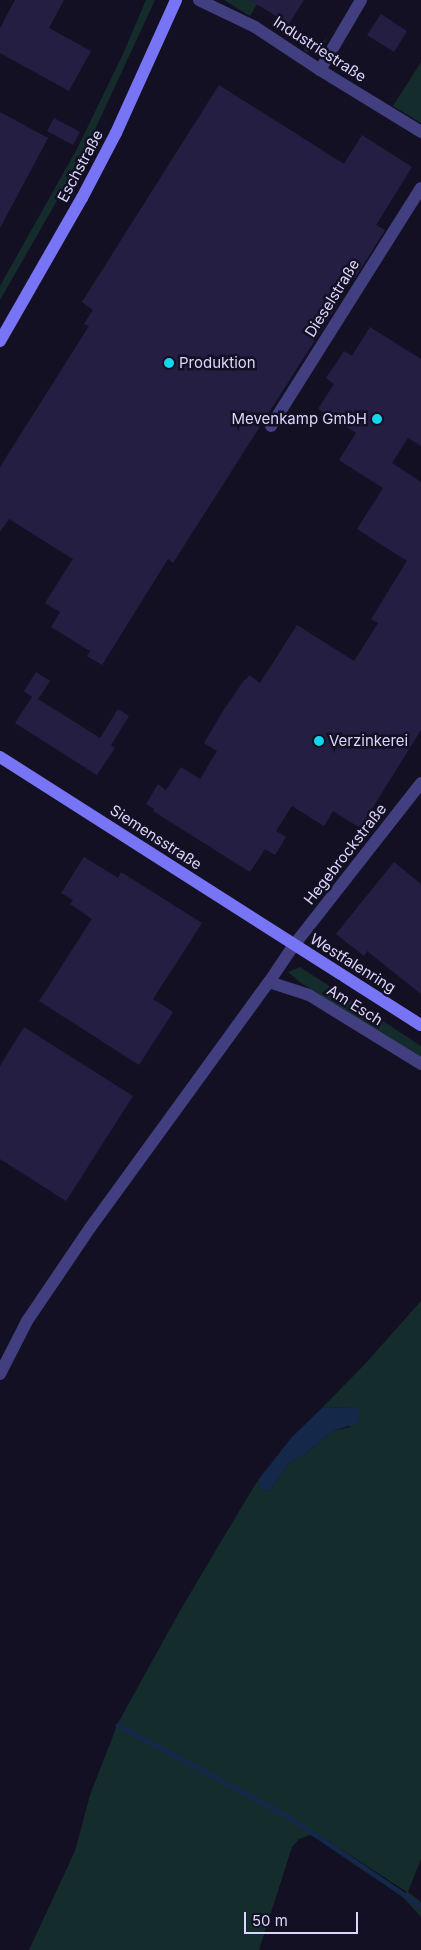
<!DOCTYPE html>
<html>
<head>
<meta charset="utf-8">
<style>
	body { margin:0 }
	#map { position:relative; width:421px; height:1950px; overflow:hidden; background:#141024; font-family:Inter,sans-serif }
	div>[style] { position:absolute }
	.green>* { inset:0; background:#142d2c }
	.water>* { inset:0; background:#14294a }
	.stream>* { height:4.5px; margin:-2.25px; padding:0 2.25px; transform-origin:2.25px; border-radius:2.25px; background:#14294a }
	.building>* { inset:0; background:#251e43 }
	.street>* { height:12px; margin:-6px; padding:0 6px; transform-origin:6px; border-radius:6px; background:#413f7f }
	.secondary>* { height:12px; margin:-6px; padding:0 6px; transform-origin:6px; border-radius:6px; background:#7774f5 }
	.dots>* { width:14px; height:14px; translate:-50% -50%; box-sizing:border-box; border:2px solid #141024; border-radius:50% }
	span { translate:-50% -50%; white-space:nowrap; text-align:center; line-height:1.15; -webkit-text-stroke:5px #141024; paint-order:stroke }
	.street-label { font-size:15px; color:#dad6fc }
	.poi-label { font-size:15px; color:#dad6fc }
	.left { translate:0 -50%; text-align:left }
	.right { translate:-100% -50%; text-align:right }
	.scale { position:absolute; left:244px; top:1912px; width:114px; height:22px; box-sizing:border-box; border:2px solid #dad6fc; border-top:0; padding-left:6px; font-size:15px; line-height:18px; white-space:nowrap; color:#dad6fc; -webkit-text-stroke:4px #141024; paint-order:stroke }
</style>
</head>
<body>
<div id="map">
	<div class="green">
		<div style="clip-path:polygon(146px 0,155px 0,98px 123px,59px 197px,0 300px,0 286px,78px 147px,123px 54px)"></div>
		<div style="clip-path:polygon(224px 0,250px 0,257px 4px,250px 16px)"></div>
		<div style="clip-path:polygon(291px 26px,321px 44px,328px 36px,321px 48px,306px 52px,304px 50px,310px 40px,290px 27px)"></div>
		<div style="clip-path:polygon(421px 62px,421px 123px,393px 106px)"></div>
		<div style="clip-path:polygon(300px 967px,421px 1046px,421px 1058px,301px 983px,288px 972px)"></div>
		<div style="clip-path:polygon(421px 1301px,421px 1859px,408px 1892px,421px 1902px,421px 1917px,403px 1897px,407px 1892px,330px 1842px,310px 1835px,299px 1839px,292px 1847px,259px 1950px,29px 1950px,75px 1851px,90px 1795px,118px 1723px,181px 1609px,229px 1528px,258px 1480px,260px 1489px,269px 1491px,291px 1461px,302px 1456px,333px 1431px,350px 1427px,355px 1407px,322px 1408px,365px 1364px)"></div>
	</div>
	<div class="water">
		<div style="clip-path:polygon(355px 1407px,359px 1409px,358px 1423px,333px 1431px,302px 1456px,291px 1461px,269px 1491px,260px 1489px,258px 1480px,266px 1470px,292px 1437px,322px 1408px)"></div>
	</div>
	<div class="stream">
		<div style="left:118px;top:1725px;width:193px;rotate:28.2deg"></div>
		<div style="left:288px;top:1816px;width:161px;rotate:34.1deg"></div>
	</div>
	<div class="building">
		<div style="clip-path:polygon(15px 0,64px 0,49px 28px,91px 51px,69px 91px,0 53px,0 28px)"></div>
		<div style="clip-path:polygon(250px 0,304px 0,289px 24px)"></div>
		<div style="clip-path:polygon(381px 14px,407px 31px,394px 52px,367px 35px)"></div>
		<div style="clip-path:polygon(219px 85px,344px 164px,362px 135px,412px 167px,376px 225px,385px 230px,355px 278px,347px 273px,331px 298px,338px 304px,173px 563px,168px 559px,102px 665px,87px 656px,90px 651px,51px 627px,60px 612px,45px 603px,73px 559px,9px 519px,0 532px,0 467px,89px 326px,84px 324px,93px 310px,82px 302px)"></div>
		<div style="clip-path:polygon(0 112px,48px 138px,0 228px)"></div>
		<div style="clip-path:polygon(54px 118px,80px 132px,73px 145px,47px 131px)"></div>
		<div style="clip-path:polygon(370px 327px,421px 359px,421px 446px,408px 438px,392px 463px,421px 482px,421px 730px,360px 828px,333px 811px,324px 826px,292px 806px,276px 831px,286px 837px,275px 855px,265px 849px,250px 872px,153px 811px,154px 809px,146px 804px,158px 784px,166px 790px,181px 767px,200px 779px,217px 751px,204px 743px,223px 711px,245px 679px,246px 680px,249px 675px,260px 683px,297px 625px,354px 661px,378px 623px,371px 619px,407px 561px,357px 529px,383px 488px,339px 460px,356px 433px,318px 409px,334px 384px,326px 378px,344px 351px,352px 356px)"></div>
		<div style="clip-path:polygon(36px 672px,50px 681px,38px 699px,100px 738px,118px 709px,129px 716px,111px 745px,115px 748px,97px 775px,15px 723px,32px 697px,24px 691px)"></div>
		<div style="clip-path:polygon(84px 857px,118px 878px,121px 872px,202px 923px,153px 999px,173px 1012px,139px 1065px,39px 1001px,92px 919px,70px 904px,73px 900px,61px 893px)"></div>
		<div style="clip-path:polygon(394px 862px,421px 884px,421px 994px,367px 951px,364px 956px,336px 934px)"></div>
		<div style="clip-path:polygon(24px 1027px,133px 1096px,66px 1201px,0 1159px,0 1066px)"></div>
	</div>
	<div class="street">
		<div style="left:199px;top:0;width:62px;rotate:25.7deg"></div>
		<div style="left:255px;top:27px;width:78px;rotate:33.5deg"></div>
		<div style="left:320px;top:70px;width:119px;rotate:31.5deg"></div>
		<div style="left:320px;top:70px;width:81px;rotate:-59.6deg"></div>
		<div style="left:271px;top:426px;width:281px;rotate:-57.8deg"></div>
		<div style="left:269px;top:982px;width:42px;rotate:18deg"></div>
		<div style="left:309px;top:995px;width:132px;rotate:31.6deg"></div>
		<div style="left:0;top:1374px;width:59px;rotate:-63deg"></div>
		<div style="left:27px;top:1321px;width:112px;rotate:-55.9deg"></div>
		<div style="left:90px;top:1228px;width:304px;rotate:-54deg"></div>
		<div style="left:269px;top:982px;width:45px;rotate:-56deg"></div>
		<div style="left:294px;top:945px;width:206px;rotate:-51.9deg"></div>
	</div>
	<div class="secondary">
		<div style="left:0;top:341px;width:165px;rotate:-60.2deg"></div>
		<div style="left:82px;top:198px;width:73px;rotate:-62.4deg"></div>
		<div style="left:116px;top:133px;width:146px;rotate:-65.7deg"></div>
		<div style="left:0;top:757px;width:499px;rotate:32.5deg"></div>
	</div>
	<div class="dots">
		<div style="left:169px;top:363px;background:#11d7ed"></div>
		<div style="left:377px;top:419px;background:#11d7ed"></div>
		<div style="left:319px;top:741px;background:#11d7ed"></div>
	</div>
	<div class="street-label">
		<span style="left:320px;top:49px;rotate:33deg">Industriestraße</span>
		<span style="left:80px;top:166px;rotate:-62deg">Eschstraße</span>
		<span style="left:332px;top:298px;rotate:-58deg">Dieselstraße</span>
		<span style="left:156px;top:837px;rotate:33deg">Siemensstraße</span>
		<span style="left:345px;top:854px;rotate:-52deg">Hegebrockstraße</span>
		<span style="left:353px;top:963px;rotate:32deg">Westfalenring</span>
		<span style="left:355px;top:1005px;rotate:32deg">Am Esch</span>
	</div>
	<div class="poi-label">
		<span class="left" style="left:179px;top:363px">Produktion</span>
		<span class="right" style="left:367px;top:419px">Mevenkamp GmbH</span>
		<span class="left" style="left:329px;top:741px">Verzinkerei</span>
	</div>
	<div class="scale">50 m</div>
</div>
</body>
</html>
